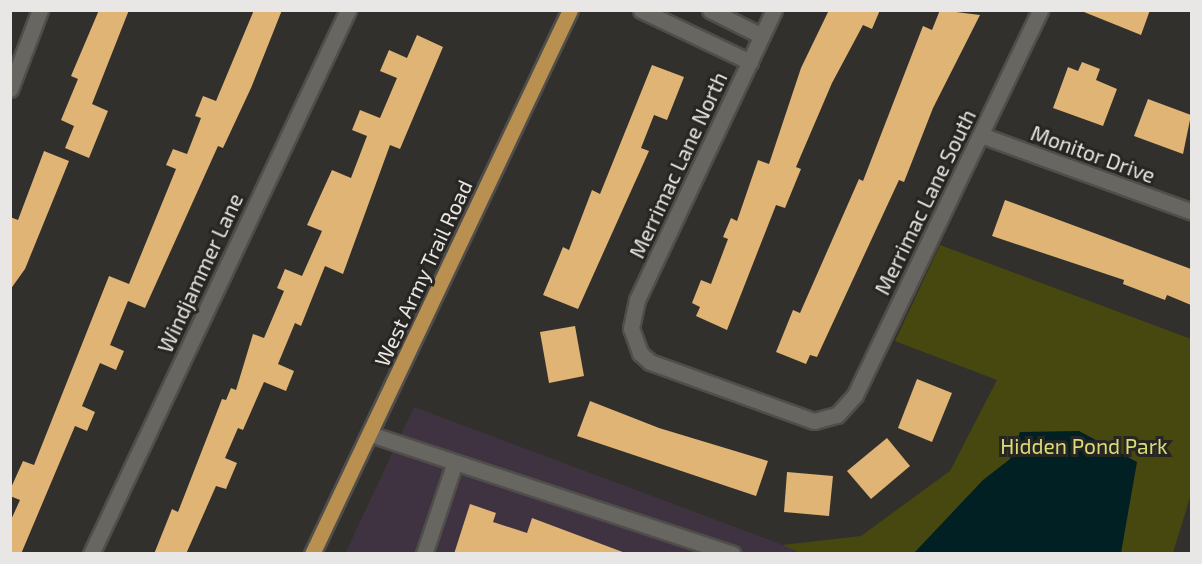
<!DOCTYPE html>
<html>
<head>
<meta charset="utf-8">
<style>
	body { margin:0 }
	#map { position:relative; width:1202px; height:564px; overflow:hidden; background:#32302c; font-family:"Exo 2",sans-serif }
	div>[style] { position:absolute }
	.commercial>* { inset:0; background:#403341 }
	.green>* { inset:0; background:#46480f }
	.water>* { inset:0; background:#002024 }
	.building>* { inset:0; background:#dfb474 }
	.roads { filter:drop-shadow(2px 0 #504e4b) drop-shadow(-2px 0 #504e4b) drop-shadow(0 2px #504e4b) drop-shadow(0 -2px #504e4b) }
	.minor>* { height:15px; margin:-7.5px; padding:0 7.5px; transform-origin:7.5px; border-radius:7.5px; background:#686661 }
	.major>* { height:15px; margin:-7.5px; padding:0 7.5px; transform-origin:7.5px; border-radius:7.5px; background:#b99050 }
	span { translate:-50% -50%; white-space:nowrap; text-align:center; line-height:1.15; -webkit-text-stroke:6px #282622; paint-order:stroke }
	.street-label { font-size:21px; color:#e9e7e5 }
	.park-label { font-size:21px; color:#d8dd78 }
	.frame { position:absolute; inset:0; border:12px solid #e9e7e5; pointer-events:none }
</style>
</head>
<body>
<div id="map">
	<div class="commercial">
		<div style="clip-path:polygon(414px 407px,804px 553px,345px 554px)"></div>
	</div>
	<div class="green">
		<div style="clip-path:polygon(940px 245px,1191px 339px,1191px 494px,1173px 553px,804px 554px,782px 545px,861px 536px,950px 471px,997px 380px,895px 341px)"></div>
	</div>
	<div class="water">
		<div style="clip-path:polygon(1079px 431px,1137px 462px,1121px 553px,914px 553px,983px 480px,1010px 459px,1020px 432px)"></div>
	</div>
	<div class="building">
		<div style="clip-path:polygon(99px 10px,129px 10px,92px 104px,108px 111px,89px 158px,65px 148px,74px 126px,61px 120px,78px 79px,71px 76px)"></div>
		<div style="clip-path:polygon(254px 10px,282px 10px,251px 88px,223px 148px,218px 146px,145px 308px,128px 301px,110px 345px,124px 351px,116px 370px,100px 363px,82px 406px,95px 412px,87px 431px,75px 426px,21px 554px,10px 554px,10px 522px,20px 500px,10px 496px,10px 490px,23px 461px,34px 465px,109px 276px,129px 284px,176px 169px,166px 165px,173px 149px,187px 154px,201px 118px,195px 116px,203px 96px,216px 101px)"></div>
		<div style="clip-path:polygon(829px 10px,880px 10px,872px 29px,863px 25px,832px 83px,796px 167px,801px 169px,785px 208px,776px 205px,727px 330px,696px 316px,700px 307px,692px 303px,701px 280px,711px 284px,728px 239px,723px 237px,731px 218px,737px 221px,758px 160px,769px 164px,801px 68px)"></div>
		<div style="clip-path:polygon(940px 10px,980px 15px,933px 108px,904px 182px,899px 180px,817px 357px,810px 355px,806px 364px,776px 352px,793px 310px,800px 313px,859px 179px,863px 181px,923px 26px,932px 30px)"></div>
		<div style="clip-path:polygon(1079px 10px,1150px 10px,1141px 35px)"></div>
		<div style="clip-path:polygon(417px 35px,443px 47px,400px 149px,390px 145px,343px 274px,325px 266px,301px 326px,295px 323px,278px 364px,294px 371px,286px 391px,264px 382px,243px 430px,238px 428px,225px 458px,237px 463px,226px 489px,216px 486px,186px 554px,154px 554px,172px 509px,178px 512px,222px 399px,226px 400px,231px 388px,236px 390px,253px 334px,264px 338px,284px 291px,277px 288px,285px 269px,302px 276px,322px 231px,307px 225px,332px 170px,351px 178px,367px 136px,352px 130px,360px 110px,380px 118px,397px 78px,380px 71px,389px 50px,407px 58px)"></div>
		<div style="clip-path:polygon(1082px 62px,1100px 69px,1096px 80px,1117px 89px,1103px 126px,1053px 108px,1068px 67px,1078px 71px)"></div>
		<div style="clip-path:polygon(652px 65px,684px 77px,667px 120px,654px 115px,641px 148px,649px 151px,578px 309px,543px 295px,563px 247px,569px 250px,592px 190px,600px 194px)"></div>
		<div style="clip-path:polygon(1148px 99px,1191px 115px,1183px 154px,1134px 136px)"></div>
		<div style="clip-path:polygon(44px 151px,69px 161px,25px 269px,10px 290px,10px 217px,18px 220px)"></div>
		<div style="clip-path:polygon(1005px 200px,1191px 269px,1191px 305px,1167px 295px,1165px 300px,1123px 284px,1124px 280px,992px 236px)"></div>
		<div style="clip-path:polygon(575px 326px,584px 376px,549px 383px,540px 332px)"></div>
		<div style="clip-path:polygon(917px 379px,952px 393px,932px 442px,898px 428px)"></div>
		<div style="clip-path:polygon(590px 401px,659px 428px,768px 461px,756px 496px,577px 436px)"></div>
		<div style="clip-path:polygon(887px 438px,910px 466px,871px 499px,847px 471px)"></div>
		<div style="clip-path:polygon(787px 472px,833px 476px,829px 516px,784px 512px)"></div>
		<div style="clip-path:polygon(470px 504px,496px 513px,493px 522px,527px 533px,532px 518px,628px 554px,454px 554px)"></div>
	</div>
	<div class="roads">
		<div class="minor">
			<div style="left:641px;top:10px;width:121px;rotate:25.5deg"></div>
			<div style="left:710px;top:10px;width:58px;rotate:26.6deg"></div>
			<div style="left:774px;top:10px;width:321px;rotate:115.3deg"></div>
			<div style="left:637px;top:300px;width:29px;rotate:102deg"></div>
			<div style="left:631px;top:328px;width:27px;rotate:70deg"></div>
			<div style="left:640px;top:353px;width:13px;rotate:42deg"></div>
			<div style="left:650px;top:362px;width:174px;rotate:19.8deg"></div>
			<div style="left:814px;top:421px;width:24px;rotate:-15deg"></div>
			<div style="left:837px;top:415px;width:27px;rotate:-48deg"></div>
			<div style="left:855px;top:395px;width:427px;rotate:-64.3deg"></div>
			<div style="left:10px;top:89px;width:85px;rotate:-69.2deg"></div>
			<div style="left:981px;top:135px;width:225px;rotate:20deg"></div>
			<div style="left:370px;top:434px;width:382px;rotate:18.3deg"></div>
			<div style="left:91px;top:554px;width:602px;rotate:-64.71deg"></div>
			<div style="left:424px;top:554px;width:94px;rotate:-71.4deg"></div>
		</div>
		<div class="major">
			<div style="left:312px;top:554px;width:602px;rotate:-64.63deg"></div>
		</div>
	</div>
	<div class="street-label">
		<span style="left:1093px;top:154px;rotate:20deg">Monitor Drive</span>
		<span style="left:678px;top:165px;rotate:-65deg">Merrimac Lane North</span>
		<span style="left:925px;top:202px;rotate:-64deg">Merrimac Lane South</span>
		<span style="left:200px;top:273px;rotate:-65deg">Windjammer Lane</span>
		<span style="left:423px;top:273px;rotate:-65deg">West Army Trail Road</span>
	</div>
	<div class="park-label">
		<span style="left:1084px;top:446px">Hidden Pond Park</span>
	</div>
	<div class="frame"></div>
</div>
</body>
</html>
